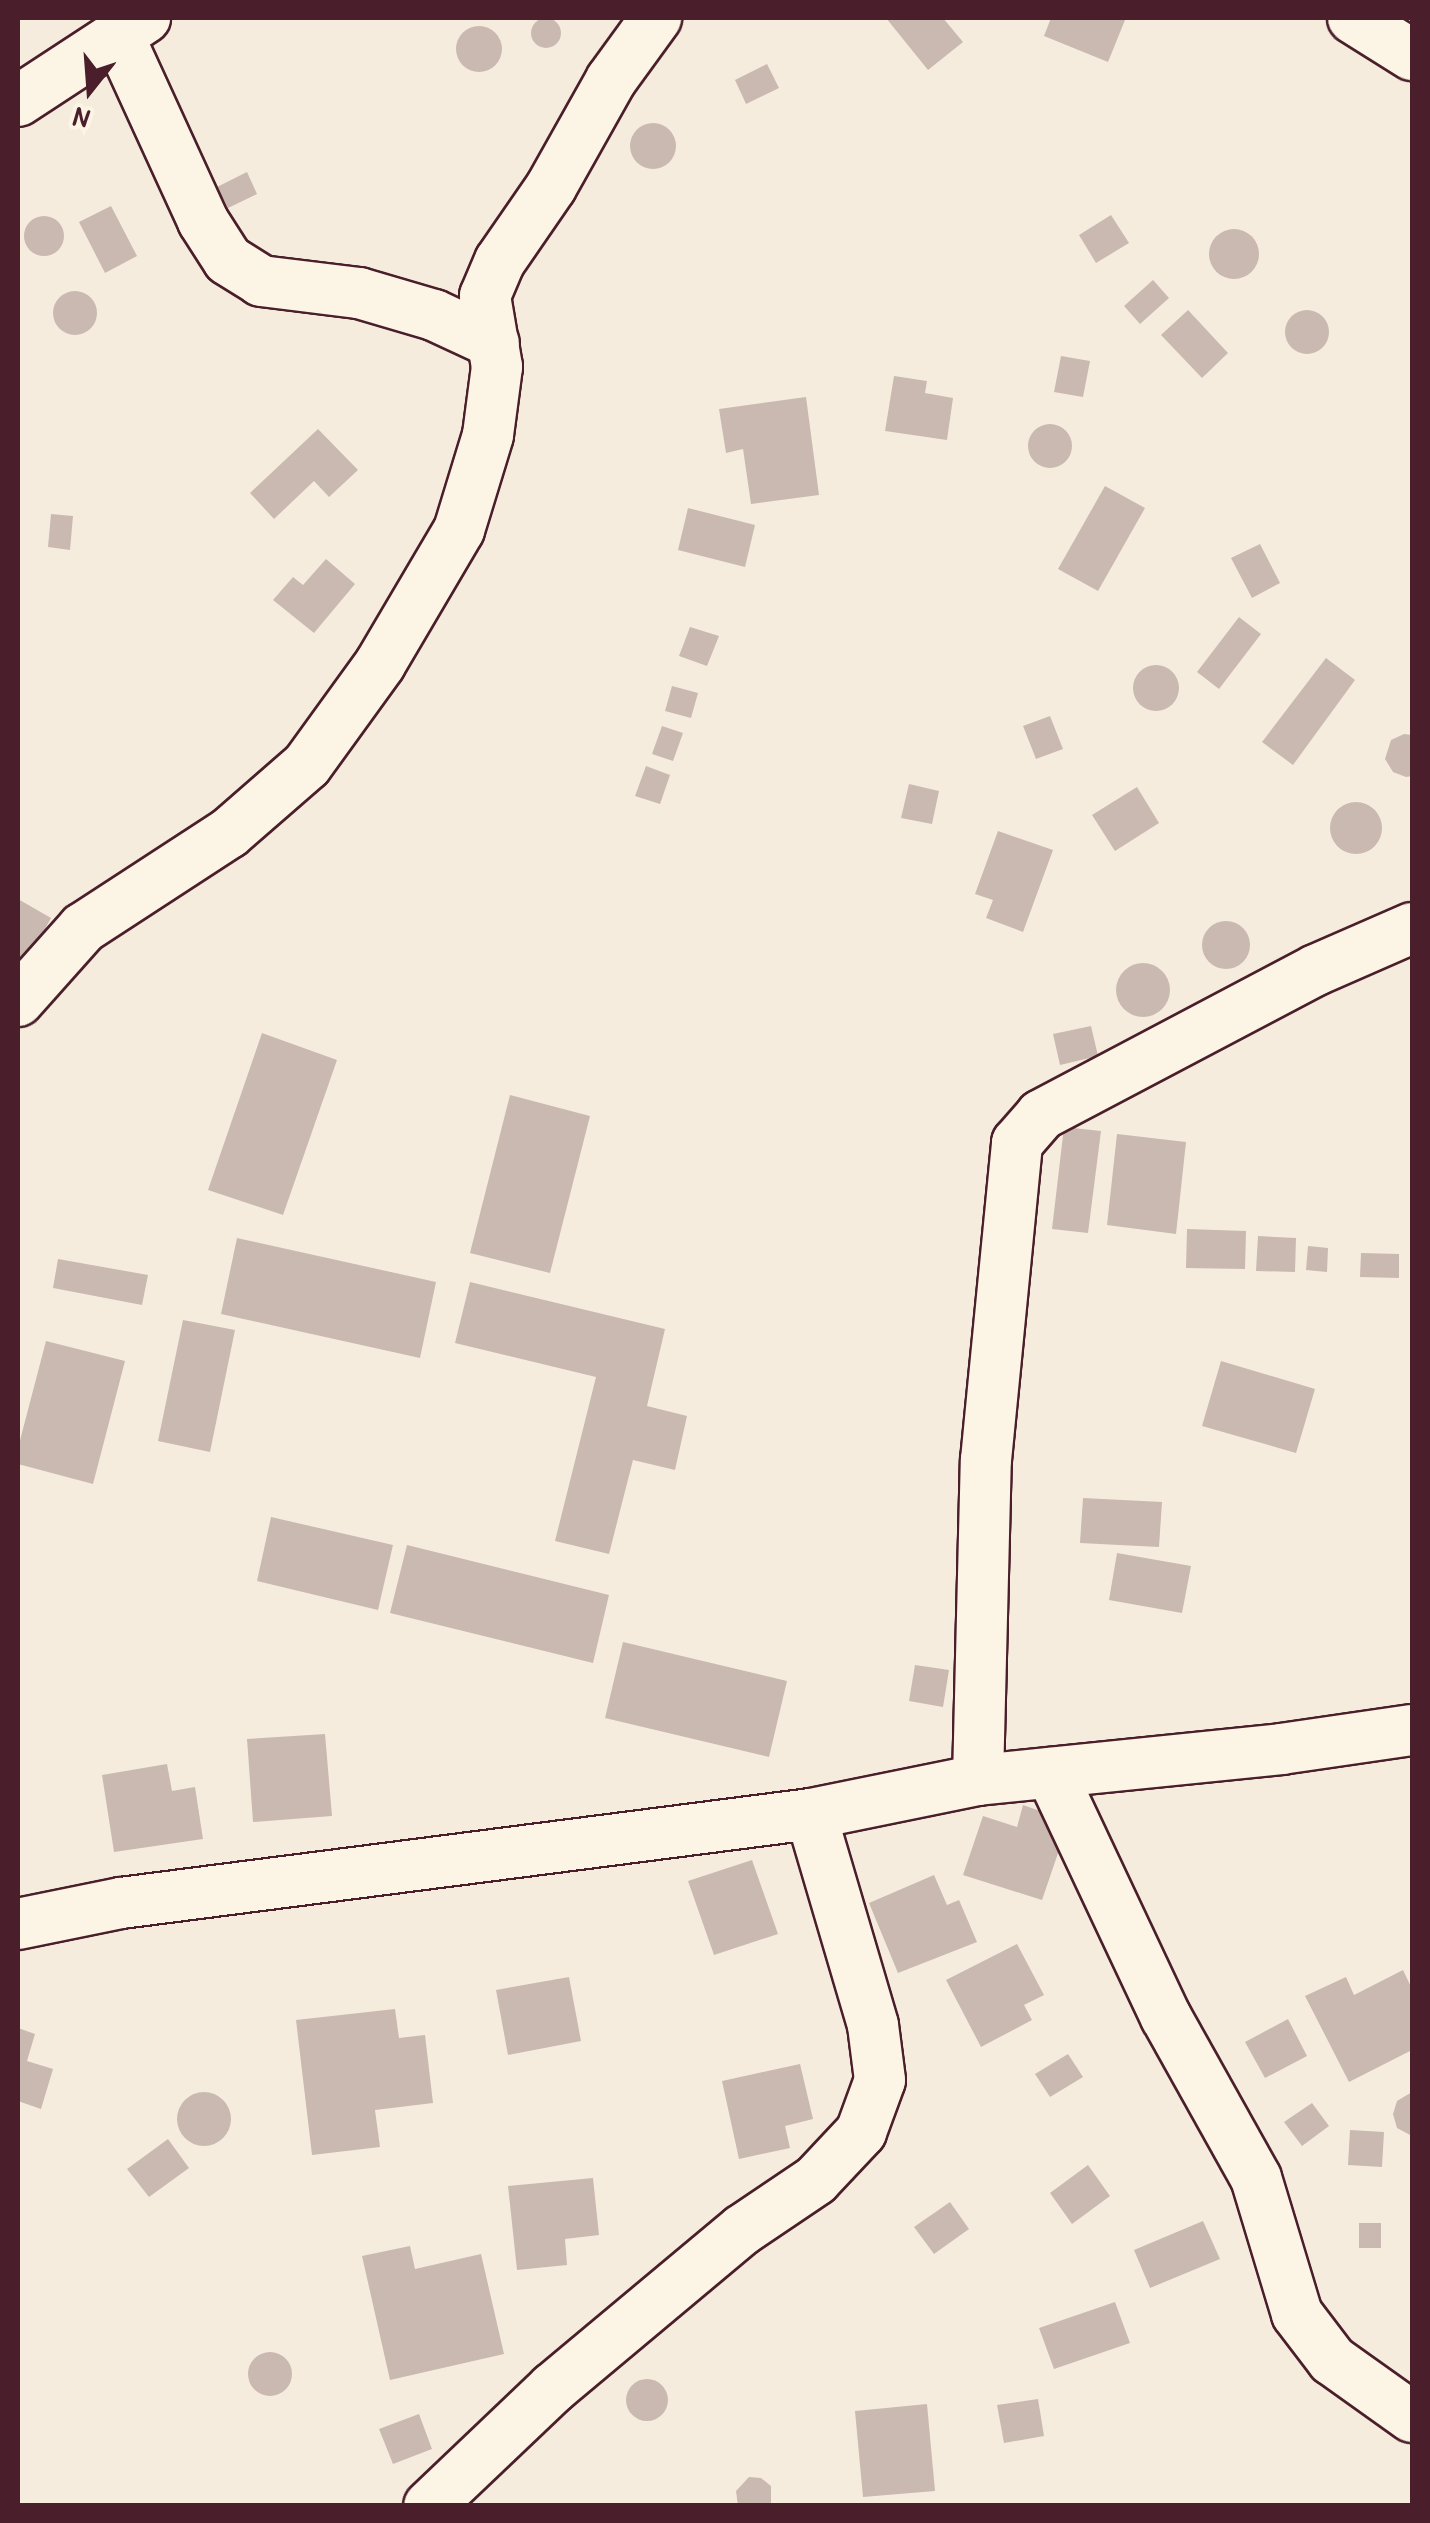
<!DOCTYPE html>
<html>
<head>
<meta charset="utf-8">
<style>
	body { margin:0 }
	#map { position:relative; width:1430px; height:2523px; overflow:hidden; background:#f5ecde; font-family:"Patrick Hand",sans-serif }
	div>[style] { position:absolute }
	.building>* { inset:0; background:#cab9b1 }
	.round { border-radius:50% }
	.roads { filter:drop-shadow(2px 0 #4a1f2b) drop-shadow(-2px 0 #4a1f2b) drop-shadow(0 2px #4a1f2b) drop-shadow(0 -2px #4a1f2b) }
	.street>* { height:50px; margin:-25px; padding:0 25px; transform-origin:25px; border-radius:25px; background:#fcf5e5 }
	span { translate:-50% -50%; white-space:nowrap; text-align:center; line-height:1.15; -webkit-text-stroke:8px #fcf5e5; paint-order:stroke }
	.frame { position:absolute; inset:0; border:20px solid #4a1f2b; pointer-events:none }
	.north { position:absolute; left:40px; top:40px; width:100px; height:100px; -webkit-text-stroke:8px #fcf5e5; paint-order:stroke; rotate:197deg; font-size:28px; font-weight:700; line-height:40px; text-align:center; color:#4a1f2b }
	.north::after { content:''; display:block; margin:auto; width:35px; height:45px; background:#4a1f2b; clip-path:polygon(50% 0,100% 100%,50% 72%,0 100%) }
</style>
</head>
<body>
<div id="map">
	<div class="building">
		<div style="clip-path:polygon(886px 18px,943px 18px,963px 42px,928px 70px)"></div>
		<div style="clip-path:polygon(1051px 18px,1119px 18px,1125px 20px,1108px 62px,1044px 36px)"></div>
		<div class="round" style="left:531px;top:18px;width:30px;height:30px"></div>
		<div class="round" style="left:456px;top:26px;width:46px;height:46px"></div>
		<div style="clip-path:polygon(767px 64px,779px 88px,746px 104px,735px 80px)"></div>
		<div class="round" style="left:630px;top:123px;width:46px;height:46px"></div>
		<div style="clip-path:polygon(247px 172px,257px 194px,228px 208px,217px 187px)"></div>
		<div style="clip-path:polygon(111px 206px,137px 256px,105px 273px,79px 222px)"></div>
		<div style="clip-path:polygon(1111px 215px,1129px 243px,1096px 263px,1079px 235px)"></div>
		<div class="round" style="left:24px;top:216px;width:40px;height:40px"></div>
		<div class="round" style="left:1209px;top:229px;width:50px;height:50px"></div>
		<div style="clip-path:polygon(1153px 280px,1169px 298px,1140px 324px,1124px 306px)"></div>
		<div class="round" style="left:53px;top:291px;width:44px;height:44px"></div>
		<div style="clip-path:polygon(1188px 310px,1228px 353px,1202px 378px,1161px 335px)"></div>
		<div class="round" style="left:1285px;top:310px;width:44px;height:44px"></div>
		<div style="clip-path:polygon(1061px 356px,1090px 361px,1083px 397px,1054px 392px)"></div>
		<div style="clip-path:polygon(894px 376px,927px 381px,925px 393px,953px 398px,947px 440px,885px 431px)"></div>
		<div style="clip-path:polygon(806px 397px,819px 495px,751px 504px,743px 449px,726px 453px,719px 409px)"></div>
		<div class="round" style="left:1028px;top:424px;width:44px;height:44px"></div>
		<div style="clip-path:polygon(318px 429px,358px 470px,329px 497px,314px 481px,274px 519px,250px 493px)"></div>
		<div style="clip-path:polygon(1105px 486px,1145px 508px,1098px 591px,1058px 569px)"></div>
		<div style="clip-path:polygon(688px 508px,755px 525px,745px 567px,678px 550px)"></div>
		<div style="clip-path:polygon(51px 514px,73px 516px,70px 550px,48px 547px)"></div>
		<div style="clip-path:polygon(1260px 544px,1280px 583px,1252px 598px,1231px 558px)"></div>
		<div style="clip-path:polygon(326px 559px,355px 584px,314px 633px,273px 600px,293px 577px,303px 585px)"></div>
		<div style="clip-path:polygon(1239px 617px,1261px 634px,1219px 689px,1197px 672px)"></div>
		<div style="clip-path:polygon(690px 627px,719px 636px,707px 666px,679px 656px)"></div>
		<div style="clip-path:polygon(1326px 658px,1355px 680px,1293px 765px,1262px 742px)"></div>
		<div class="round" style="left:1133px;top:665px;width:46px;height:46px"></div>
		<div style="clip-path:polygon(672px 686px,698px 693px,691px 718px,665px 711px)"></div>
		<div style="clip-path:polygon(1050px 716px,1063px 749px,1036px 759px,1023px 726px)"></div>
		<div style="clip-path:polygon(662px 726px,683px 733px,673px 761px,652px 754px)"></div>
		<div style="clip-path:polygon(1404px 734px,1412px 735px,1412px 776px,1406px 777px,1393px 772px,1385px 759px,1391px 740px)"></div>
		<div style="clip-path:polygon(646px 766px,670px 775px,660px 804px,635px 796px)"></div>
		<div style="clip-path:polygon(909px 784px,939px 791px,932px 824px,901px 818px)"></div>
		<div style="clip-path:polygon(1137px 787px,1159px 823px,1115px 851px,1092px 815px)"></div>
		<div class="round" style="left:1330px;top:802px;width:52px;height:52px"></div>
		<div style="clip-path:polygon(998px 831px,1053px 850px,1023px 932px,986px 918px,993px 900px,975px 894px)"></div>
		<div style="clip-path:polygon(18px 899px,51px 918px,18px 978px)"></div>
		<div class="round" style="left:1202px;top:921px;width:48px;height:48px"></div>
		<div class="round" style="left:1116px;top:963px;width:54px;height:54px"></div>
		<div style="clip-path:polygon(1091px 1026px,1098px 1056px,1060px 1065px,1053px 1034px)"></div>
		<div style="clip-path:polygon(262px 1033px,337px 1060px,283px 1215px,208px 1190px)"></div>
		<div style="clip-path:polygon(510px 1095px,590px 1116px,550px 1273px,470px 1253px)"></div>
		<div style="clip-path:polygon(1064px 1127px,1101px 1131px,1088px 1233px,1052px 1229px)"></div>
		<div style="clip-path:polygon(1117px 1134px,1186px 1142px,1176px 1234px,1107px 1225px)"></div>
		<div style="clip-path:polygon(1187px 1229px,1246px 1231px,1245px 1269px,1186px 1268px)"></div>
		<div style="clip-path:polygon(1258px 1236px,1296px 1238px,1295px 1272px,1256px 1271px)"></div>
		<div style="clip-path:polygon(237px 1238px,436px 1282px,420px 1358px,221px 1314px)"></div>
		<div style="clip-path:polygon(1308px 1246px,1328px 1248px,1327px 1272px,1306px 1270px)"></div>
		<div style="clip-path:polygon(1361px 1253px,1399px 1254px,1399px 1278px,1360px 1277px)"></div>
		<div style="clip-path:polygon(58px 1259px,148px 1275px,142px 1305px,53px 1288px)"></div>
		<div style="clip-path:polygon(470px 1282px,665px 1329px,647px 1406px,687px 1416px,675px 1470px,633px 1460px,609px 1554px,555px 1541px,596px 1377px,455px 1343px)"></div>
		<div style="clip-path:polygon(183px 1320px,235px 1330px,210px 1452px,158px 1441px)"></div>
		<div style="clip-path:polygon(46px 1341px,125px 1361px,93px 1484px,18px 1464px,18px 1448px)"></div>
		<div style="clip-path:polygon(1221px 1361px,1315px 1389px,1296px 1453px,1202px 1426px)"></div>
		<div style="clip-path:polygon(1083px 1498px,1162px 1502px,1159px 1547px,1080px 1543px)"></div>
		<div style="clip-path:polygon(271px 1517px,393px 1545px,378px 1610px,257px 1581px)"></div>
		<div style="clip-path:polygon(407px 1545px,609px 1595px,593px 1663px,390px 1613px)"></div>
		<div style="clip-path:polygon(1117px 1553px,1191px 1566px,1182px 1613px,1109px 1600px)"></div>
		<div style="clip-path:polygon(623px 1642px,787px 1681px,769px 1757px,605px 1718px)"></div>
		<div style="clip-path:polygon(915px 1665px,949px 1670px,943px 1707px,909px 1701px)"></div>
		<div style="clip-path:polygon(325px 1734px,332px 1816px,253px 1822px,247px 1739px)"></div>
		<div style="clip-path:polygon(167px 1764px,172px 1791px,195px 1787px,203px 1839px,114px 1852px,102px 1775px)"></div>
		<div style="clip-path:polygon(1023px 1805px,1069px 1821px,1042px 1900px,963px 1875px,983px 1816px,1017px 1827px)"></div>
		<div style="clip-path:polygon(752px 1860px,778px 1934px,714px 1955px,688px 1881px)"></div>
		<div style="clip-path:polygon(934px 1875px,947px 1905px,959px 1900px,977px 1942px,898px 1973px,869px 1903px)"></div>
		<div style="clip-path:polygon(1017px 1944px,1044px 1995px,1024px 2005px,1032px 2020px,981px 2047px,946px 1980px)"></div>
		<div style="clip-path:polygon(1403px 1970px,1412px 1989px,1412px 2050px,1349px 2082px,1305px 1996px,1346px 1977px,1354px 1995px)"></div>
		<div style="clip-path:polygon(569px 1977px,581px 2041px,508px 2055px,496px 1990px)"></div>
		<div style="clip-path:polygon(395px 2009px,399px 2038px,425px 2035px,433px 2103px,375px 2110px,380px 2147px,312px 2155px,296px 2020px)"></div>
		<div style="clip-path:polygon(1288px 2019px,1307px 2056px,1265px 2078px,1245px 2042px)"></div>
		<div style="clip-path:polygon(18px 2028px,35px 2034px,27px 2061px,53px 2069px,41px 2109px,18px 2101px)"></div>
		<div style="clip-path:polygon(1068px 2054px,1083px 2077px,1050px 2097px,1035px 2074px)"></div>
		<div style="clip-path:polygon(800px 2064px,813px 2119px,785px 2126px,790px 2148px,739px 2159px,722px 2081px)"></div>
		<div class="round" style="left:177px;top:2092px;width:54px;height:54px"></div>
		<div style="clip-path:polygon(1412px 2092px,1412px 2136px,1397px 2128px,1393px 2114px,1397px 2101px)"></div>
		<div style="clip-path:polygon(1312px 2103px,1329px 2126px,1302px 2146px,1284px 2122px)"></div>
		<div style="clip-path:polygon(1350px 2130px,1384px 2132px,1382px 2167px,1348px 2165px)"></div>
		<div style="clip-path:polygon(168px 2139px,189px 2168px,149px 2197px,127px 2169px)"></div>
		<div style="clip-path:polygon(1088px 2165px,1110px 2196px,1072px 2224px,1050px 2193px)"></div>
		<div style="clip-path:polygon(593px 2178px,599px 2235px,565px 2239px,567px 2265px,517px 2270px,508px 2186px)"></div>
		<div style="clip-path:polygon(950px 2202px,969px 2229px,934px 2254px,914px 2227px)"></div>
		<div style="clip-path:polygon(1203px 2221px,1220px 2259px,1150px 2288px,1134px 2250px)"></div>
		<div style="clip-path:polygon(1359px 2223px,1381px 2223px,1381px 2248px,1359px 2248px)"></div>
		<div style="clip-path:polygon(410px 2246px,415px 2269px,481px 2254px,504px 2354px,390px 2380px,362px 2256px)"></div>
		<div style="clip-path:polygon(1115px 2302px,1130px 2343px,1054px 2369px,1039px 2328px)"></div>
		<div class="round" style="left:248px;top:2352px;width:44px;height:44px"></div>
		<div class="round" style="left:626px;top:2379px;width:42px;height:42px"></div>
		<div style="clip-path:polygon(1038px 2399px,1044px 2436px,1004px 2443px,997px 2405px)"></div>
		<div style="clip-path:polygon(927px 2404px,935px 2491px,863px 2497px,855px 2411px)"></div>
		<div style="clip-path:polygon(419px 2414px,432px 2449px,393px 2464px,379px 2429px)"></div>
		<div style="clip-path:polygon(749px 2477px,761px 2478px,771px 2486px,771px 2506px,738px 2506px,736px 2491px)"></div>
	</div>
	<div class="roads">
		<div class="street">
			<div style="left:1353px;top:18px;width:70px;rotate:32.1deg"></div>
			<div style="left:118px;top:35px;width:205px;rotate:65.4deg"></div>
			<div style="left:203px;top:221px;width:46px;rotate:57.3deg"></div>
			<div style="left:228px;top:260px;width:39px;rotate:32deg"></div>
			<div style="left:261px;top:281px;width:99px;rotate:7deg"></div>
			<div style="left:359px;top:293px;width:78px;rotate:16.3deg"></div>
			<div style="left:434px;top:315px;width:66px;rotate:25deg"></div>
			<div style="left:18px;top:101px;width:152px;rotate:-33.2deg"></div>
			<div style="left:18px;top:1001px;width:98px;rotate:-48.3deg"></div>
			<div style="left:83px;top:928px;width:174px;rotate:-33.1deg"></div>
			<div style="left:229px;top:833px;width:103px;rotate:-41.1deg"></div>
			<div style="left:307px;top:765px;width:125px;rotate:-54.1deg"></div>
			<div style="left:380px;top:664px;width:156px;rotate:-59.5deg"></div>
			<div style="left:459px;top:530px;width:99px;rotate:-73deg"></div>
			<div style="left:488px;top:435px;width:69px;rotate:-82.5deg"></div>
			<div style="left:497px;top:367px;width:72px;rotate:-99.6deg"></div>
			<div style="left:485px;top:296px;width:38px;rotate:-67deg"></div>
			<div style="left:500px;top:261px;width:90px;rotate:-55.4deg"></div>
			<div style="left:551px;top:187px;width:123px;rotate:-60.7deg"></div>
			<div style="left:611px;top:80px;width:77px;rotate:-54deg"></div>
			<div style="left:1051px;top:1773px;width:270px;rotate:64.8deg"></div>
			<div style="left:1166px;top:2017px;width:184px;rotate:60.8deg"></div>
			<div style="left:1256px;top:2178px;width:142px;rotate:73.2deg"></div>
			<div style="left:1297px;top:2314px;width:58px;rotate:52.7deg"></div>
			<div style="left:1332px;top:2360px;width:98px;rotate:35.5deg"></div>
			<div style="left:978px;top:1780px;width:320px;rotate:-88.6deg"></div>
			<div style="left:986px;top:1460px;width:319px;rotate:-84.4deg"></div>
			<div style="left:1017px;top:1143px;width:37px;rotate:-49deg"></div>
			<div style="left:1041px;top:1115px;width:311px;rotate:-27.8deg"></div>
			<div style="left:1316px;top:970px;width:105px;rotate:-23.6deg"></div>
			<div style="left:18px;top:1924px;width:105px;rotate:-11.5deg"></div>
			<div style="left:121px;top:1903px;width:696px;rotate:-7.35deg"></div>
			<div style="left:811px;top:1814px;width:170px;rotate:-11.5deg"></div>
			<div style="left:978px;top:1780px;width:305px;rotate:-5.8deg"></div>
			<div style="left:1281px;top:1749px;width:132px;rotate:-8.3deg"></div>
			<div style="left:429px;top:2506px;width:171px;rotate:-43.6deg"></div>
			<div style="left:553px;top:2388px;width:246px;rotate:-39.9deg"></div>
			<div style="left:742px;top:2230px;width:89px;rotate:-34deg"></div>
			<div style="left:816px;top:2180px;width:66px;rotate:-46.8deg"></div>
			<div style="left:861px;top:2132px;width:55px;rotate:-69.9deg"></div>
			<div style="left:880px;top:2080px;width:55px;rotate:-97.3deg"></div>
			<div style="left:873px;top:2025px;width:220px;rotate:-106.4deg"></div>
		</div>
	</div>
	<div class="frame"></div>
	<div class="north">N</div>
</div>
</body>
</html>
